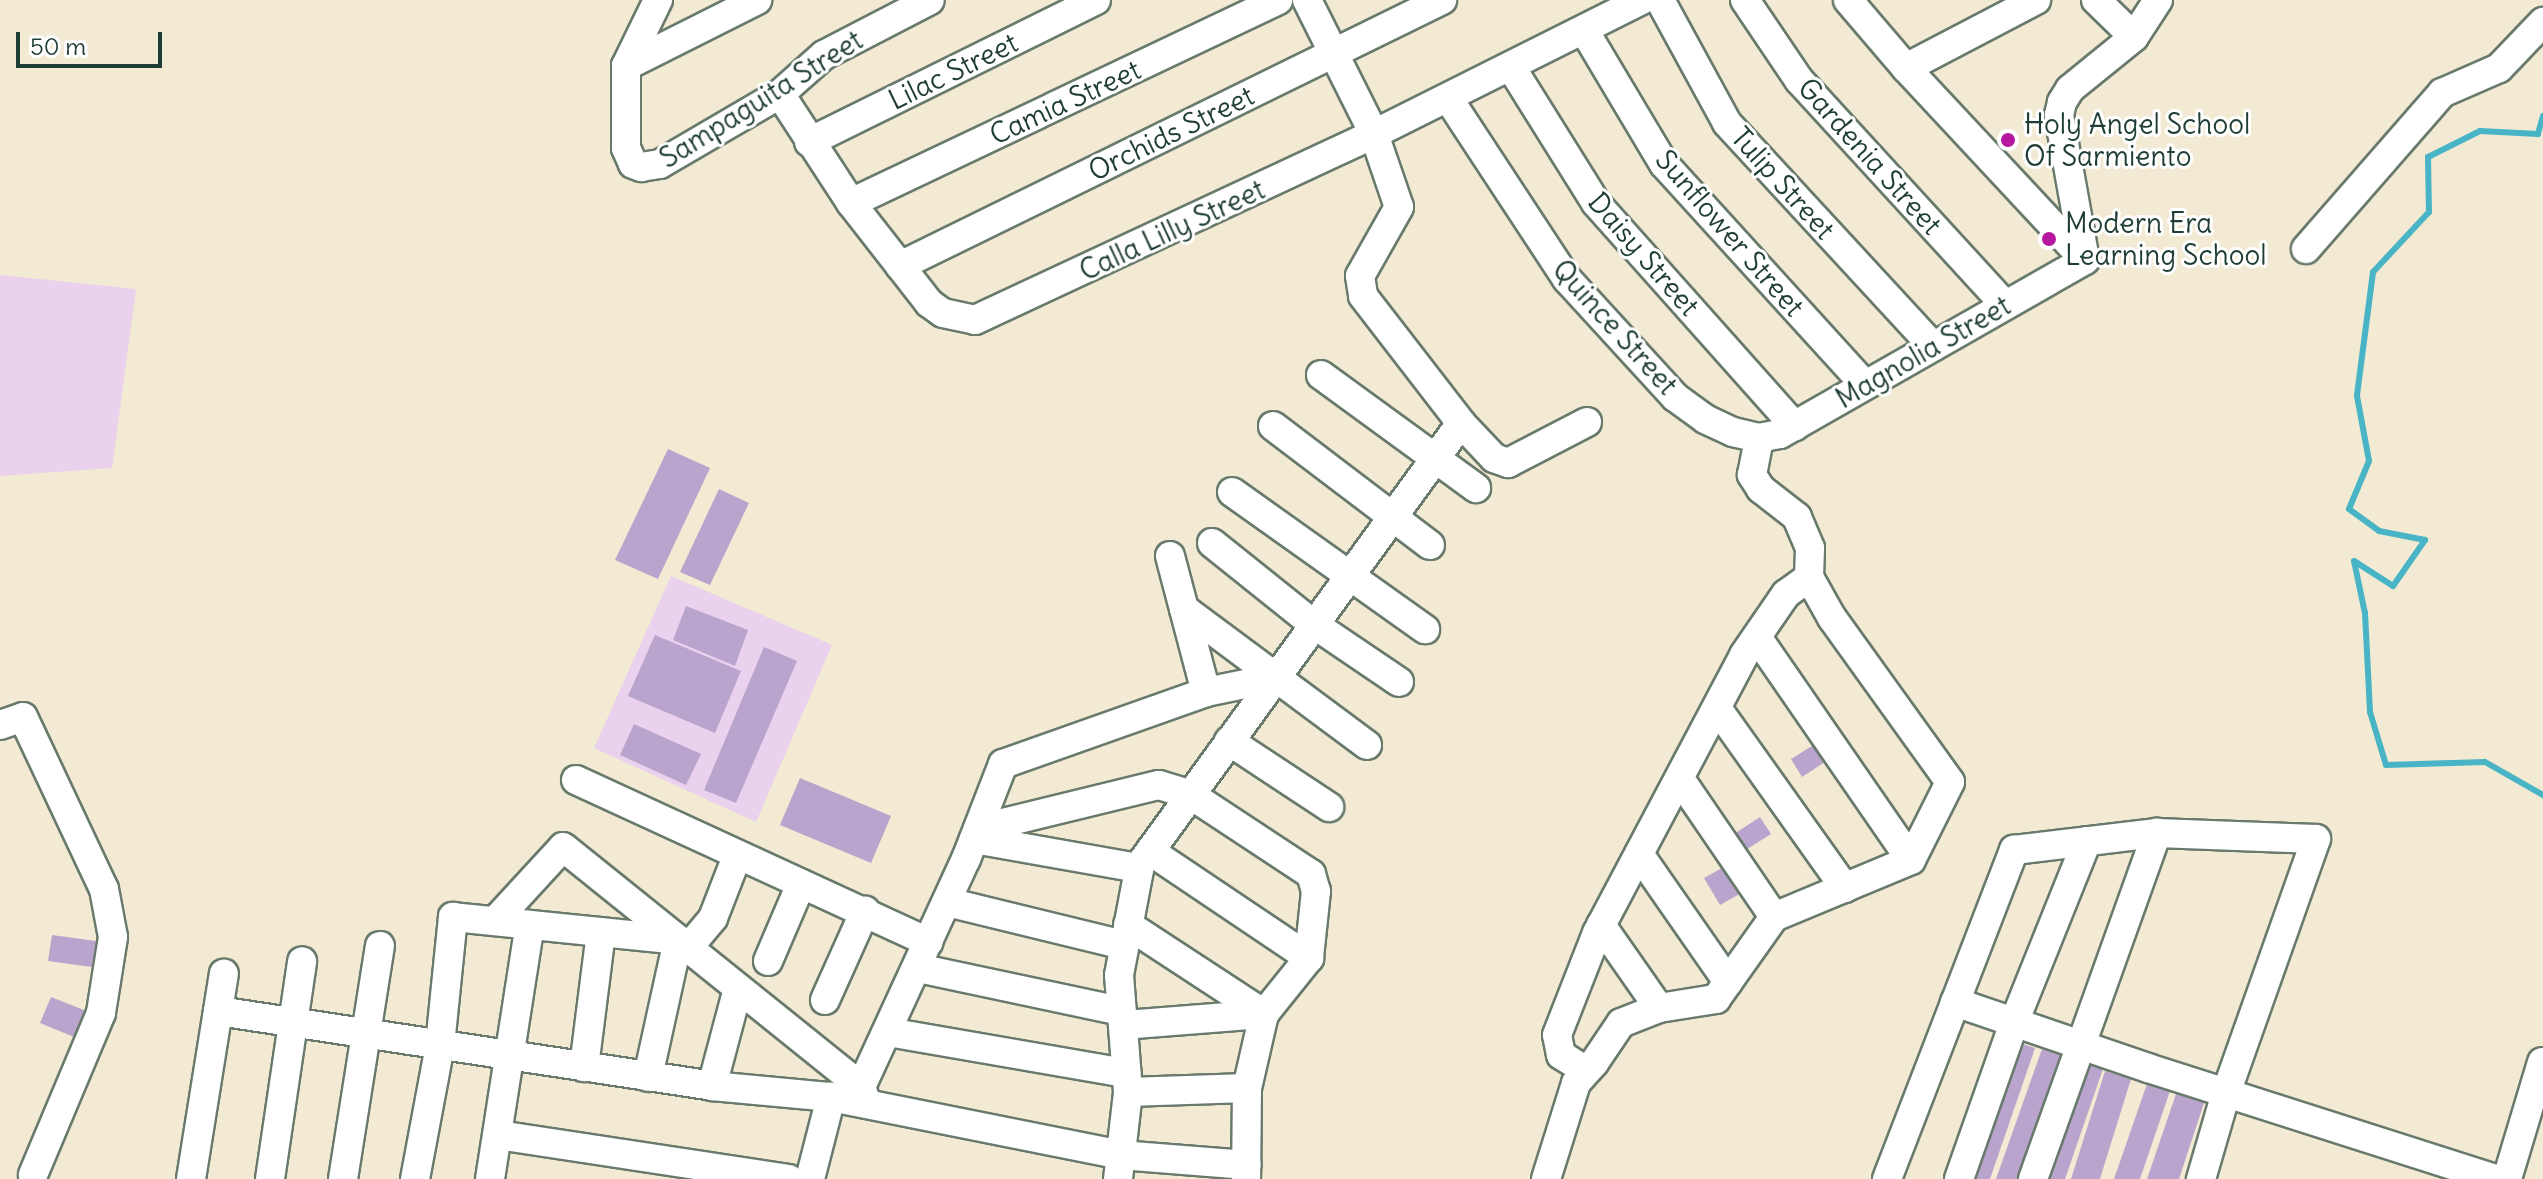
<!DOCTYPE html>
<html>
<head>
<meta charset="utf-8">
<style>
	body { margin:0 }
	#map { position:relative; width:2543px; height:1179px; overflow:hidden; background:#f2ead3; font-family:Delius,sans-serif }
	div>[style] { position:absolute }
	.built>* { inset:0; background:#ead1ed }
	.stream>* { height:6px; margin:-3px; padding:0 3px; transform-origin:3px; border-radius:3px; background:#48b4c5 }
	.building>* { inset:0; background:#b9a4cd }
	.roads { filter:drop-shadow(2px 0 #697a6c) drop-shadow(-2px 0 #697a6c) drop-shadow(0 2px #697a6c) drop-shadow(0 -2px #697a6c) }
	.minor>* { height:28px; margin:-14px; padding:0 14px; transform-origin:14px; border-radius:14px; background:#fff }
	.dots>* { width:22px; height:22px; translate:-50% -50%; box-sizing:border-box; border:4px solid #fff; border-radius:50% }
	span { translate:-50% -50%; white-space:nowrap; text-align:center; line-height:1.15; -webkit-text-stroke:6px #fff; paint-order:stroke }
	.street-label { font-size:28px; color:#1f3d34 }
	.poi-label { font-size:28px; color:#1f3d34 }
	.left { translate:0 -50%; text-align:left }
	.scale { position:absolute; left:16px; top:32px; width:146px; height:36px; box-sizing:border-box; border:4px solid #1f3d34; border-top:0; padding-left:10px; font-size:24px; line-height:28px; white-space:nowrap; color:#1f3d34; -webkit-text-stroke:6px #fff; paint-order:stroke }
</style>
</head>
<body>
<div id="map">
	<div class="built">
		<div style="clip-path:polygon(0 275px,136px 289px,112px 468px,0 476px)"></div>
		<div style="clip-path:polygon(671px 576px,832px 645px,756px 822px,594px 748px)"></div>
	</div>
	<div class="stream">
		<div style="left:2543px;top:116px;width:19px;rotate:106deg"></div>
		<div style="left:2538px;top:134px;width:58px;rotate:-177deg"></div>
		<div style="left:2480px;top:131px;width:58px;rotate:153.4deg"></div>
		<div style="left:2428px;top:157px;width:55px;rotate:89deg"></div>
		<div style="left:2429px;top:212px;width:82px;rotate:133deg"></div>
		<div style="left:2373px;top:272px;width:125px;rotate:97.4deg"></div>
		<div style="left:2357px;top:396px;width:66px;rotate:79.5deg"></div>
		<div style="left:2369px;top:461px;width:52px;rotate:112.6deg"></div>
		<div style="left:2349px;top:509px;width:37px;rotate:36deg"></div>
		<div style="left:2379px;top:531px;width:47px;rotate:11.1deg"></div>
		<div style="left:2425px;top:540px;width:56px;rotate:124.8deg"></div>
		<div style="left:2393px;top:586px;width:46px;rotate:-147.3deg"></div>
		<div style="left:2354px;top:561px;width:53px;rotate:78.1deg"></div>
		<div style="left:2365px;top:613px;width:99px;rotate:87.1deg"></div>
		<div style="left:2370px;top:712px;width:55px;rotate:73.2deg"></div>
		<div style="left:2386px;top:765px;width:99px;rotate:-1.7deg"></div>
		<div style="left:2485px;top:762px;width:67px;rotate:29.6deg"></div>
	</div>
	<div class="building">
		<div style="clip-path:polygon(668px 449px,710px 468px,658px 579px,615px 560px)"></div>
		<div style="clip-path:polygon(719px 489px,749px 503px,710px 585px,680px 572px)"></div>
		<div style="clip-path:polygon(686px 606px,748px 630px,735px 666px,673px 640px)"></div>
		<div style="clip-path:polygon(655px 635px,741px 671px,715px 733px,628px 696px)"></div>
		<div style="clip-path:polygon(764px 647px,797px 661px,736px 803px,704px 790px)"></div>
		<div style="clip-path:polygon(634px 724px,701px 754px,686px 785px,620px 755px)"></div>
		<div style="clip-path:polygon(1820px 741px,1831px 758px,1802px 777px,1791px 759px)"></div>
		<div style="clip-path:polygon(800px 778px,891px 816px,871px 863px,780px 825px)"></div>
		<div style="clip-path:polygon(1760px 817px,1771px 834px,1744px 851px,1734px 834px)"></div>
		<div style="clip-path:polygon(1727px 865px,1743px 892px,1720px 905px,1704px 878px)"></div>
		<div style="clip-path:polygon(52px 935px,96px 941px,92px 967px,48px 961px)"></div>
		<div style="clip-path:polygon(51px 997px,89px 1012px,79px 1039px,40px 1023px)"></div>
		<div style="clip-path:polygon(2010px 1040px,2035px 1048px,1990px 1179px,1962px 1179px)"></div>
		<div style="clip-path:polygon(2042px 1049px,2065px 1057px,2023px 1179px,1996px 1179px)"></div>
		<div style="clip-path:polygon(2078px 1061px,2103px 1069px,2065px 1179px,2037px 1179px)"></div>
		<div style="clip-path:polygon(2105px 1071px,2131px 1079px,2103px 1169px,2100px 1179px,2071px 1179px)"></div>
		<div style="clip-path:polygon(2148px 1081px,2171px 1088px,2140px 1179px,2114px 1179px)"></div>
		<div style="clip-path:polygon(2177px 1091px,2205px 1100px,2179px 1179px,2147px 1179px)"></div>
	</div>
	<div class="roads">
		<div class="minor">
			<div style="left:658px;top:0;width:73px;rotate:115.9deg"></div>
			<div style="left:626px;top:66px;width:82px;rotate:90deg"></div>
			<div style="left:626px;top:148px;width:17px;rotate:66deg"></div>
			<div style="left:633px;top:164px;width:9px;rotate:21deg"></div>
			<div style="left:641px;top:167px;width:19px;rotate:-9deg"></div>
			<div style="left:660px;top:164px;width:139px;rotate:-30.3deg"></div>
			<div style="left:780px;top:94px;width:59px;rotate:-41.6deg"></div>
			<div style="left:824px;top:55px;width:119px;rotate:-27.4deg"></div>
			<div style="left:1307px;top:0;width:150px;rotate:63.4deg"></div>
			<div style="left:1374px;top:134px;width:77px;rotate:71.1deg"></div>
			<div style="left:1399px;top:207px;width:79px;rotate:119.5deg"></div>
			<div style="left:1360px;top:276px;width:20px;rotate:81deg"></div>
			<div style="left:1363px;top:296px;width:160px;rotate:52.3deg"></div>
			<div style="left:1461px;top:423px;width:48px;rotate:46.7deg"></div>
			<div style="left:1494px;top:458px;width:15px;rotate:20deg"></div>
			<div style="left:1508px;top:463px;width:89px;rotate:-27.4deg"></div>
			<div style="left:1660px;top:0;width:140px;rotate:61.4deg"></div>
			<div style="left:1727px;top:123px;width:304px;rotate:47.3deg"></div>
			<div style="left:1745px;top:0;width:97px;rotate:56deg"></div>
			<div style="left:1799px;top:80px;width:305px;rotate:47.5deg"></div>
			<div style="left:1848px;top:0;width:89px;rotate:49.5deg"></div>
			<div style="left:1906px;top:68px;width:262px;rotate:47deg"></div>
			<div style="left:2096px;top:0;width:53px;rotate:44.2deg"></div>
			<div style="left:1584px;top:30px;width:156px;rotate:59.2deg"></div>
			<div style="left:1664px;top:164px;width:299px;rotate:47.7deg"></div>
			<div style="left:626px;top:66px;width:147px;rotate:-26.7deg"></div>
			<div style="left:1511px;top:67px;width:160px;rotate:58deg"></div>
			<div style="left:1596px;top:203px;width:299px;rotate:48.3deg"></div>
			<div style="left:1906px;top:68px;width:147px;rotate:-27.6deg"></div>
			<div style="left:780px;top:94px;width:130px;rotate:56.9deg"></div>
			<div style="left:851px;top:203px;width:127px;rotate:52deg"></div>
			<div style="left:929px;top:303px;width:17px;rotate:36deg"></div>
			<div style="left:943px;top:313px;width:33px;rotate:12deg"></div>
			<div style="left:975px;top:320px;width:440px;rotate:-25deg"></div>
			<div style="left:1374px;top:134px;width:300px;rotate:-26.6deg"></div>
			<div style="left:1448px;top:98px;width:217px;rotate:56.7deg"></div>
			<div style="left:1567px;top:279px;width:160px;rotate:47.5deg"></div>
			<div style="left:1675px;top:397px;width:37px;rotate:36deg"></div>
			<div style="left:1705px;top:419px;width:31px;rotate:25deg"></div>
			<div style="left:1733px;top:432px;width:27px;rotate:13deg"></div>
			<div style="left:1759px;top:438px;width:21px;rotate:-11deg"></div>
			<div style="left:1780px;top:434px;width:351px;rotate:-29.7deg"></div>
			<div style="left:809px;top:142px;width:320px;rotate:-26.3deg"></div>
			<div style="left:851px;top:203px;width:473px;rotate:-25.4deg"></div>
			<div style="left:2306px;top:249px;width:207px;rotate:-48.9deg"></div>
			<div style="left:2442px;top:93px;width:62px;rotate:-23.7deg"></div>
			<div style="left:2499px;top:68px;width:64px;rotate:-46.3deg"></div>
			<div style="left:2085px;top:260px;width:147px;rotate:-100.2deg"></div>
			<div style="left:2059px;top:115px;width:13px;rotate:-77deg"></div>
			<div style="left:2062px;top:102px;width:15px;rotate:-58deg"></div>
			<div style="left:2070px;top:89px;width:82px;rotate:-39.1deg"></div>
			<div style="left:2134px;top:37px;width:44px;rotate:-57deg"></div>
			<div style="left:900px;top:266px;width:604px;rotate:-26.14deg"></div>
			<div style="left:1321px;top:375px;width:192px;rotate:36.1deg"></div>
			<div style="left:1273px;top:426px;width:197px;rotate:37.2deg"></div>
			<div style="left:1232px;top:492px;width:237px;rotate:35.4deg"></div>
			<div style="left:1212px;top:543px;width:128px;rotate:38.7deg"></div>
			<div style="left:1312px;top:623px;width:105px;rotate:34.1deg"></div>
			<div style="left:1170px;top:556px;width:141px;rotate:75.2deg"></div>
			<div style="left:1184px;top:609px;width:228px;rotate:36.6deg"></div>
			<div style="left:1757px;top:637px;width:271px;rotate:55.4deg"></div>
			<div style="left:1717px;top:708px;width:221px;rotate:54.6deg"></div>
			<div style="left:0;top:725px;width:24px;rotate:-19deg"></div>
			<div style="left:23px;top:717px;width:190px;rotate:64.8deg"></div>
			<div style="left:104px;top:889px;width:49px;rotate:79.4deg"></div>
			<div style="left:113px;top:937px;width:77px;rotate:99deg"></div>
			<div style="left:101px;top:1013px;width:176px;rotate:112.8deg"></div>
			<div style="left:1229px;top:741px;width:120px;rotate:33.4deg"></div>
			<div style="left:1680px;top:779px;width:167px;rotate:55.7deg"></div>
			<div style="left:576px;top:780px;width:388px;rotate:24.7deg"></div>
			<div style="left:978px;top:829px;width:186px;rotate:-13.7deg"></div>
			<div style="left:1159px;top:785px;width:34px;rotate:17deg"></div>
			<div style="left:1191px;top:795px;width:144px;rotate:33.4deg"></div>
			<div style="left:1311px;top:874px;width:18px;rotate:74deg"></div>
			<div style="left:1316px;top:891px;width:67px;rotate:96deg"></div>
			<div style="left:1309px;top:958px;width:72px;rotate:128.8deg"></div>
			<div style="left:1264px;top:1014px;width:141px;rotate:175.5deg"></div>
			<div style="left:974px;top:839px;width:168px;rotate:10deg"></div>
			<div style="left:1150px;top:851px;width:192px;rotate:33.9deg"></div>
			<div style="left:1639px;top:854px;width:156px;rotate:55.2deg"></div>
			<div style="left:947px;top:902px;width:182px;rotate:13.7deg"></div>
			<div style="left:495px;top:921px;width:100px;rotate:-47.4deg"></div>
			<div style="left:563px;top:847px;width:383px;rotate:38.8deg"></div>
			<div style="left:1128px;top:925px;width:163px;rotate:33.2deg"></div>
			<div style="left:1264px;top:1014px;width:76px;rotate:102.9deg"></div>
			<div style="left:1247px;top:1088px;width:91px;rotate:90.6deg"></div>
			<div style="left:1601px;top:925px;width:101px;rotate:55.1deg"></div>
			<div style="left:688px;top:948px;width:39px;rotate:-50deg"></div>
			<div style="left:713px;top:918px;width:66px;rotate:-68.8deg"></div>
			<div style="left:768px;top:961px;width:84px;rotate:-66.8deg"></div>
			<div style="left:918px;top:968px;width:208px;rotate:12deg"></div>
			<div style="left:825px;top:1000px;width:98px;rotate:-65.8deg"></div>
			<div style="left:1955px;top:1002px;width:204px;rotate:18.9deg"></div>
			<div style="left:2148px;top:1068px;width:365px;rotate:17.7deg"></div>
			<div style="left:218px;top:1011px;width:500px;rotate:8.6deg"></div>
			<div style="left:712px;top:1086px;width:120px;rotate:5.3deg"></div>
			<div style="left:831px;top:1097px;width:295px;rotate:11.3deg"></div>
			<div style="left:1120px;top:1155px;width:127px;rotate:4.5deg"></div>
			<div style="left:888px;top:1032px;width:242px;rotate:9.8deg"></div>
			<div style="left:584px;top:1067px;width:136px;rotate:-82.8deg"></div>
			<div style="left:1585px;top:1070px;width:28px;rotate:-148deg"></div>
			<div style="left:1561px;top:1055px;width:20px;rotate:-101deg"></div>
			<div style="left:1557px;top:1035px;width:110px;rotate:-68.6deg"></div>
			<div style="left:1597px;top:933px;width:314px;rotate:-62.1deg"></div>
			<div style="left:1744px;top:655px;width:74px;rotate:-55.5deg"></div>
			<div style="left:1786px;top:594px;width:29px;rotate:-36deg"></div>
			<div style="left:712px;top:1086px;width:101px;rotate:-75.1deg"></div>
			<div style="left:1128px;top:1092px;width:119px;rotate:-1.9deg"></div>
			<div style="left:867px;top:1104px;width:18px;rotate:-109deg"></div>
			<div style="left:861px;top:1087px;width:251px;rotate:-65.3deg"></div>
			<div style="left:966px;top:859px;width:102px;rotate:-68.7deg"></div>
			<div style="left:1003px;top:764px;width:215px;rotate:-19.5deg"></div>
			<div style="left:1206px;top:692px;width:69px;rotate:-11.6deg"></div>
			<div style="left:498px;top:1135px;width:294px;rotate:8.6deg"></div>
			<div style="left:191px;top:1179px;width:208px;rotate:-80.9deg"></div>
			<div style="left:270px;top:1179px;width:220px;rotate:-81.6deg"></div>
			<div style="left:343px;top:1179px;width:236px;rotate:-81deg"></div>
			<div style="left:415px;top:1179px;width:136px;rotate:-79.4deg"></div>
			<div style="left:440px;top:1045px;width:129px;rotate:-84.2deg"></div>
			<div style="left:453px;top:917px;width:226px;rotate:5.8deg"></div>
			<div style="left:678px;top:940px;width:140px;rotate:102.4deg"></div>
			<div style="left:490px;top:1179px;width:257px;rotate:-81.1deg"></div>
			<div style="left:810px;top:1179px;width:85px;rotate:-75.6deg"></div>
			<div style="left:1118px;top:1179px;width:88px;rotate:-83.4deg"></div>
			<div style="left:1128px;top:1092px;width:117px;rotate:-94.4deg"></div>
			<div style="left:1119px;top:975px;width:112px;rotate:-79.2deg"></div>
			<div style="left:1140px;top:865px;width:546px;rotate:-54.01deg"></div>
			<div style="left:1546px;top:1179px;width:101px;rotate:-72.6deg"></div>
			<div style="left:1576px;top:1083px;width:27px;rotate:-48deg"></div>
			<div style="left:1594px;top:1063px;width:48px;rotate:-56deg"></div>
			<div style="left:1621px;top:1023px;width:41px;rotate:-21.5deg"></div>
			<div style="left:1659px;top:1008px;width:58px;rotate:-9deg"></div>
			<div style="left:1716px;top:999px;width:100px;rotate:-54.7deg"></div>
			<div style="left:1774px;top:917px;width:148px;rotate:-22.6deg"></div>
			<div style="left:1911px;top:860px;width:87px;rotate:-63.4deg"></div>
			<div style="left:1950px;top:782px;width:202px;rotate:-125.7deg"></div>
			<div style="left:1832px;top:618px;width:47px;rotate:-119.3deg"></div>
			<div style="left:1809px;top:577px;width:29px;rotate:-88deg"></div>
			<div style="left:1810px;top:548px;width:34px;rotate:-113deg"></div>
			<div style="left:1797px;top:517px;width:46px;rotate:-142.1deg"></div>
			<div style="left:1761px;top:489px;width:17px;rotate:-123deg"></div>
			<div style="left:1752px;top:475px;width:38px;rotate:-79deg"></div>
			<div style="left:1887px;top:1179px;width:353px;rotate:-68.9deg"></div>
			<div style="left:2014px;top:850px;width:144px;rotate:-6.8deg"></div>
			<div style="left:2157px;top:833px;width:159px;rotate:2.2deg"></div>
			<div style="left:2316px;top:839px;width:269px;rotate:109.5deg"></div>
			<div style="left:2226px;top:1093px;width:90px;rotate:106.2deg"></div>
			<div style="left:1959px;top:1179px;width:169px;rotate:-70.6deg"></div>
			<div style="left:2015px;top:1020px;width:193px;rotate:-68.1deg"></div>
			<div style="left:2033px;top:1179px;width:368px;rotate:-70.3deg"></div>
			<div style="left:2507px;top:1179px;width:122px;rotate:-73.3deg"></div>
		</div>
	</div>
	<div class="dots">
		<div style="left:2008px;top:140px;background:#b5179e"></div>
		<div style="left:2049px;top:239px;background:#b5179e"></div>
	</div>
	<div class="street-label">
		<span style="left:953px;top:71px;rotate:-26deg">Lilac Street</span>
		<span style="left:761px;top:99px;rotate:-32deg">Sampaguita Street</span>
		<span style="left:1065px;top:102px;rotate:-25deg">Camia Street</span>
		<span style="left:1171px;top:133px;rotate:-26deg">Orchids Street</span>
		<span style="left:1870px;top:156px;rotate:48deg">Gardenia Street</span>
		<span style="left:1783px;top:183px;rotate:48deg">Tulip Street</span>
		<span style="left:1172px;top:230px;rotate:-25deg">Calla Lilly Street</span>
		<span style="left:1730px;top:233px;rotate:49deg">Sunflower Street</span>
		<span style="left:1644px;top:254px;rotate:49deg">Daisy Street</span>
		<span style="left:1615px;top:327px;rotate:48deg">Quince Street</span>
		<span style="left:1923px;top:352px;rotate:-30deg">Magnolia Street</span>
	</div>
	<div class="poi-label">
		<span class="left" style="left:2024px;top:140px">Holy Angel School<br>Of Sarmiento</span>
		<span class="left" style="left:2065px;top:239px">Modern Era<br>Learning School</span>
	</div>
	<div class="scale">50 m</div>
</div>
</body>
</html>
